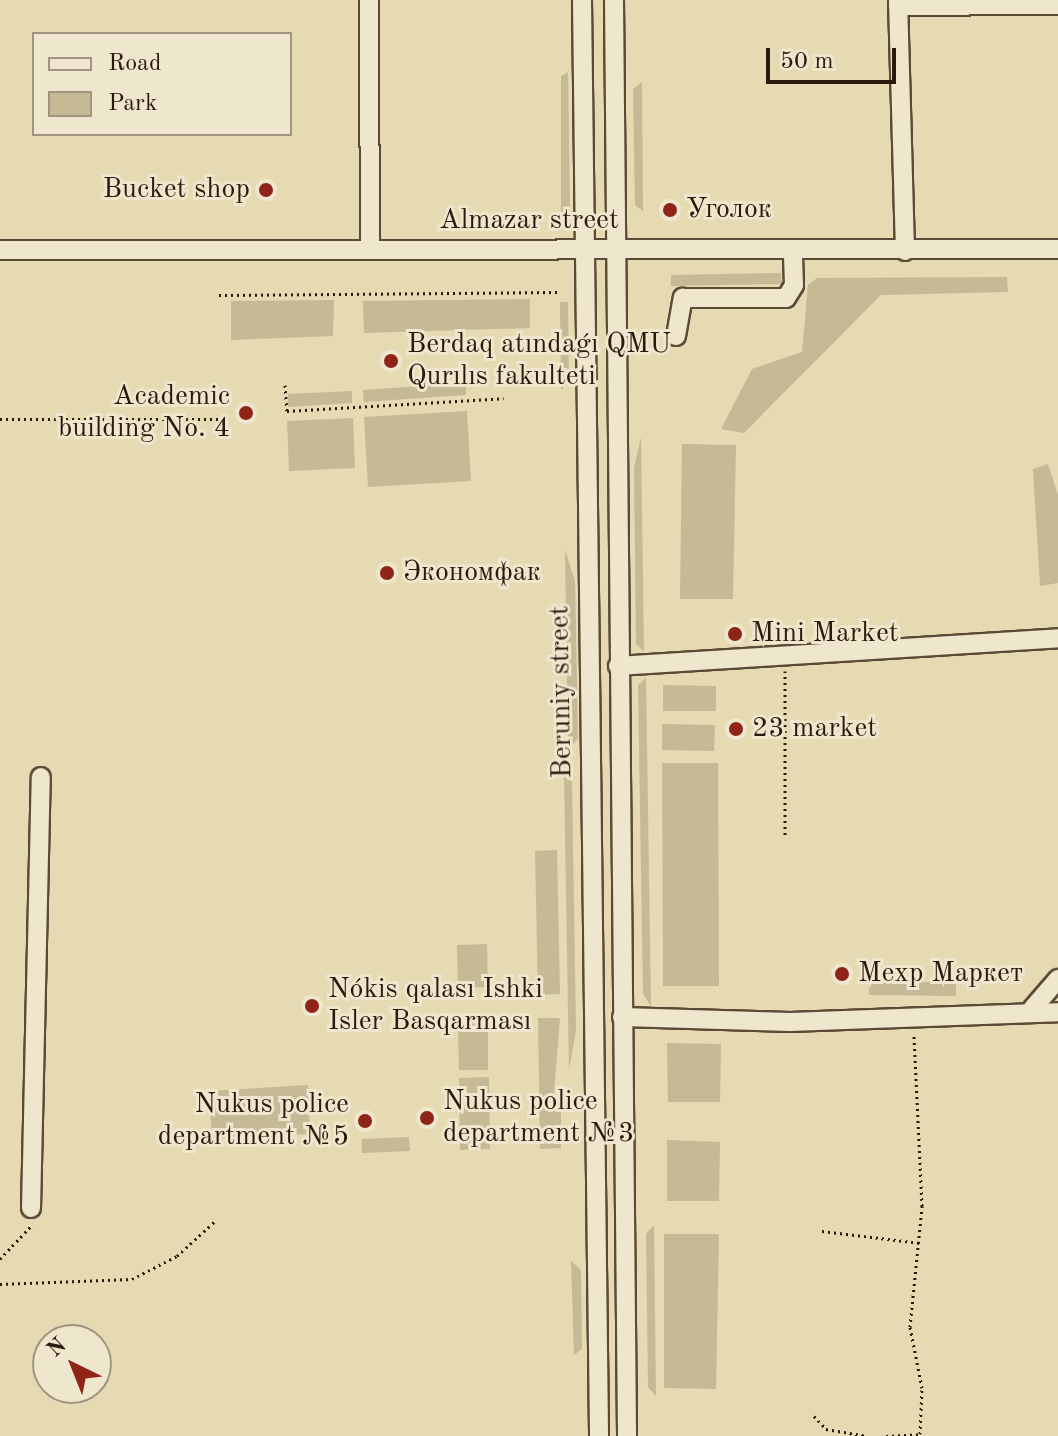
<!DOCTYPE html>
<html>
<head>
<meta charset="utf-8">
<style>
	body { margin:0 }
	#map { position:relative; width:1058px; height:1436px; overflow:hidden; background:#e5dab2; font-family:"Old Standard TT",serif }
	div>[style] { position:absolute }
	.green>* { inset:0; background:#c5b996 }
	.path>* { height:3px; margin-top:-1.5px; transform-origin:0; background:repeating-linear-gradient(90deg,#2b1a0c 0 2px,transparent 0 6px) }
	.roads { filter:drop-shadow(2px 0 #5a4a36) drop-shadow(-2px 0 #5a4a36) drop-shadow(0 2px #5a4a36) drop-shadow(0 -2px #5a4a36) }
	.minor>* { height:18px; margin:-9px; padding:0 9px; transform-origin:9px; border-radius:9px; background:#eee7cd }
	.dots>* { width:22px; height:22px; translate:-50% -50%; box-sizing:border-box; border:4px solid #eee7cd; border-radius:50% }
	span { translate:-50% -50%; white-space:nowrap; text-align:center; line-height:1.15; -webkit-text-stroke:6px #eee7cd; paint-order:stroke }
	.poi-label { font-size:28px; color:#2b1a0c }
	.right { translate:-100% -50%; text-align:right }
	.left { translate:0 -50%; text-align:left }
	.street-label { font-size:28px; color:#2b1a0c }
	.legend { position:absolute; left:32px; top:32px; width:260px; height:104px; box-sizing:border-box; background:#eee7cd; border:2px solid #a09580; margin:0; padding:10px 14px; list-style:none; font-size:24px; color:#2b1a0c }
	.legend li { display:flex; align-items:center; gap:16px; height:40px }
	.legend b { width:40px; border:2px solid #a09580 }
	.north { position:absolute; left:32px; top:1324px; width:80px; height:80px; box-sizing:border-box; background:#eee7cd; border:2px solid #a09580; border-radius:50%; rotate:317deg; font-size:22px; font-weight:700; line-height:32px; text-align:center; color:#2b1a0c }
	.north::after { content:''; display:block; margin:auto; width:28px; height:36px; background:#8f2418; clip-path:polygon(50% 0,100% 100%,50% 72%,0 100%) }
	.scale { position:absolute; left:766px; top:48px; width:130px; height:36px; box-sizing:border-box; border:4px solid #2b1a0c; border-top:0; padding-left:10px; font-size:24px; line-height:28px; white-space:nowrap; color:#2b1a0c; -webkit-text-stroke:6px #eee7cd; paint-order:stroke }
</style>
</head>
<body>
<div id="map">
	<div class="green">
		<div style="clip-path:polygon(568px 72px,570px 214px,561px 214px,561px 76px)"></div>
		<div style="clip-path:polygon(642px 82px,643px 211px,635px 205px,633px 89px)"></div>
		<div style="clip-path:polygon(781px 273px,782px 284px,671px 286px,671px 275px)"></div>
		<div style="clip-path:polygon(1007px 277px,1008px 292px,881px 295px,744px 433px,721px 429px,752px 369px,802px 352px,808px 285px,817px 278px)"></div>
		<div style="clip-path:polygon(530px 299px,530px 328px,364px 333px,363px 301px)"></div>
		<div style="clip-path:polygon(334px 300px,333px 336px,231px 340px,231px 301px)"></div>
		<div style="clip-path:polygon(560px 302px,568px 302px,569px 382px,561px 390px)"></div>
		<div style="clip-path:polygon(466px 383px,466px 395px,364px 402px,363px 390px)"></div>
		<div style="clip-path:polygon(352px 391px,352px 403px,288px 407px,288px 394px)"></div>
		<div style="clip-path:polygon(467px 411px,471px 481px,368px 487px,364px 417px)"></div>
		<div style="clip-path:polygon(353px 418px,355px 468px,289px 471px,287px 421px)"></div>
		<div style="clip-path:polygon(641px 437px,644px 652px,636px 644px,634px 468px)"></div>
		<div style="clip-path:polygon(682px 444px,736px 445px,733px 599px,680px 599px)"></div>
		<div style="clip-path:polygon(1048px 464px,1058px 495px,1058px 583px,1040px 586px,1033px 469px)"></div>
		<div style="clip-path:polygon(565px 550px,575px 581px,578px 738px,568px 751px)"></div>
		<div style="clip-path:polygon(646px 678px,651px 1006px,643px 994px,638px 685px)"></div>
		<div style="clip-path:polygon(663px 685px,716px 686px,716px 711px,663px 711px)"></div>
		<div style="clip-path:polygon(662px 724px,715px 725px,714px 751px,662px 750px)"></div>
		<div style="clip-path:polygon(662px 763px,718px 763px,719px 986px,663px 986px)"></div>
		<div style="clip-path:polygon(564px 775px,572px 782px,576px 1031px,569px 1070px)"></div>
		<div style="clip-path:polygon(557px 850px,560px 994px,538px 995px,535px 851px)"></div>
		<div style="clip-path:polygon(487px 944px,488px 987px,458px 988px,457px 945px)"></div>
		<div style="clip-path:polygon(869px 982px,956px 982px,956px 996px,869px 995px)"></div>
		<div style="clip-path:polygon(538px 1018px,560px 1018px,554px 1094px,561px 1101px,561px 1148px,540px 1149px)"></div>
		<div style="clip-path:polygon(488px 1023px,488px 1070px,459px 1070px,458px 1024px)"></div>
		<div style="clip-path:polygon(667px 1043px,721px 1044px,720px 1102px,668px 1102px)"></div>
		<div style="clip-path:polygon(489px 1077px,490px 1149px,460px 1150px,459px 1078px)"></div>
		<div style="clip-path:polygon(308px 1085px,310px 1134px,212px 1139px,209px 1091px)"></div>
		<div style="clip-path:polygon(409px 1137px,410px 1151px,362px 1153px,362px 1139px)"></div>
		<div style="clip-path:polygon(667px 1140px,720px 1142px,719px 1201px,667px 1201px)"></div>
		<div style="clip-path:polygon(654px 1225px,656px 1396px,648px 1387px,646px 1234px)"></div>
		<div style="clip-path:polygon(664px 1234px,719px 1234px,716px 1389px,664px 1388px)"></div>
		<div style="clip-path:polygon(571px 1261px,581px 1270px,582px 1349px,574px 1355px)"></div>
	</div>
	<div class="path">
		<div style="left:219px;top:295px;width:338px;rotate:-0.5deg"></div>
		<div style="left:285px;top:385px;width:26px;rotate:86deg"></div>
		<div style="left:287px;top:411px;width:217px;rotate:-3.4deg"></div>
		<div style="left:0;top:419px;width:224px"></div>
		<div style="left:785px;top:671px;width:164px;rotate:90deg"></div>
		<div style="left:822px;top:1231px;width:99px;rotate:7deg"></div>
		<div style="left:0;top:1259px;width:48px;rotate:-46.7deg"></div>
		<div style="left:0;top:1284px;width:132px;rotate:-2.2deg"></div>
		<div style="left:132px;top:1279px;width:51px;rotate:-27.1deg"></div>
		<div style="left:177px;top:1256px;width:52px;rotate:-42.6deg"></div>
		<div style="left:814px;top:1416px;width:18px;rotate:47deg"></div>
		<div style="left:826px;top:1429px;width:42px;rotate:9.7deg"></div>
		<div style="left:886px;top:1436px;width:34px;rotate:-3deg"></div>
		<div style="left:920px;top:1434px;width:46px;rotate:-87.5deg"></div>
		<div style="left:922px;top:1388px;width:62px;rotate:-101.1deg"></div>
		<div style="left:910px;top:1327px;width:122px;rotate:-84.3deg"></div>
		<div style="left:922px;top:1206px;width:172px;rotate:-92.7deg"></div>
	</div>
	<div class="roads">
		<div class="minor">
			<div style="left:369px;top:0;width:248px;rotate:89.8deg"></div>
			<div style="left:582px;top:0;width:1436px;rotate:89.32deg"></div>
			<div style="left:614px;top:0;width:1436px;rotate:89.48deg"></div>
			<div style="left:898px;top:0;width:251px;rotate:88.4deg"></div>
			<div style="left:898px;top:6px;width:160px;rotate:-0.4deg"></div>
			<div style="left:0;top:250px;width:1058px;rotate:-0.05deg"></div>
			<div style="left:676px;top:336px;width:39px;rotate:-80deg"></div>
			<div style="left:683px;top:298px;width:103px"></div>
			<div style="left:786px;top:298px;width:15px;rotate:-58deg"></div>
			<div style="left:794px;top:285px;width:34px;rotate:-92deg"></div>
			<div style="left:618px;top:666px;width:441px;rotate:-3.6deg"></div>
			<div style="left:1032px;top:1009px;width:40px;rotate:-49deg"></div>
			<div style="left:622px;top:1017px;width:168px;rotate:1.7deg"></div>
			<div style="left:790px;top:1022px;width:268px;rotate:-2.1deg"></div>
			<div style="left:31px;top:1208px;width:431px;rotate:-88.7deg"></div>
		</div>
	</div>
	<div class="dots">
		<div style="left:266px;top:190px;background:#8f2418"></div>
		<div style="left:670px;top:210px;background:#8f2418"></div>
		<div style="left:391px;top:361px;background:#8f2418"></div>
		<div style="left:246px;top:413px;background:#8f2418"></div>
		<div style="left:387px;top:573px;background:#8f2418"></div>
		<div style="left:735px;top:634px;background:#8f2418"></div>
		<div style="left:736px;top:729px;background:#8f2418"></div>
		<div style="left:842px;top:974px;background:#8f2418"></div>
		<div style="left:312px;top:1006px;background:#8f2418"></div>
		<div style="left:427px;top:1118px;background:#8f2418"></div>
		<div style="left:365px;top:1121px;background:#8f2418"></div>
	</div>
	<div class="poi-label">
		<span class="right" style="left:250px;top:190px">Bucket shop</span>
		<span class="left" style="left:686px;top:210px">Уголок</span>
		<span class="left" style="left:407px;top:361px">Berdaq atındaǵı QMU<br>Qurılıs fakulteti</span>
		<span class="right" style="left:230px;top:413px">Academic<br>building No. 4</span>
		<span class="left" style="left:403px;top:573px">Экономфак</span>
		<span class="left" style="left:751px;top:634px">Mini Market</span>
		<span class="left" style="left:752px;top:729px">23 market</span>
		<span class="left" style="left:858px;top:974px">Мехр Маркет</span>
		<span class="left" style="left:328px;top:1006px">Nókis qalası Ishki<br>Isler Basqarması</span>
		<span class="left" style="left:443px;top:1118px">Nukus police<br>department №3</span>
		<span class="right" style="left:349px;top:1121px">Nukus police<br>department №5</span>
	</div>
	<div class="street-label">
		<span style="left:529px;top:221px">Almazar street</span>
		<span style="left:562px;top:692px;rotate:-91deg">Beruniy street</span>
	</div>
	<ul class="legend">
	<li><b style="height:10px;background:#eee7cd"></b>Road</li>
	<li><b style="height:22px;background:#c5b996"></b>Park</li>
	</ul>
	<div class="north">N</div>
	<div class="scale">50 m</div>
</div>
</body>
</html>
